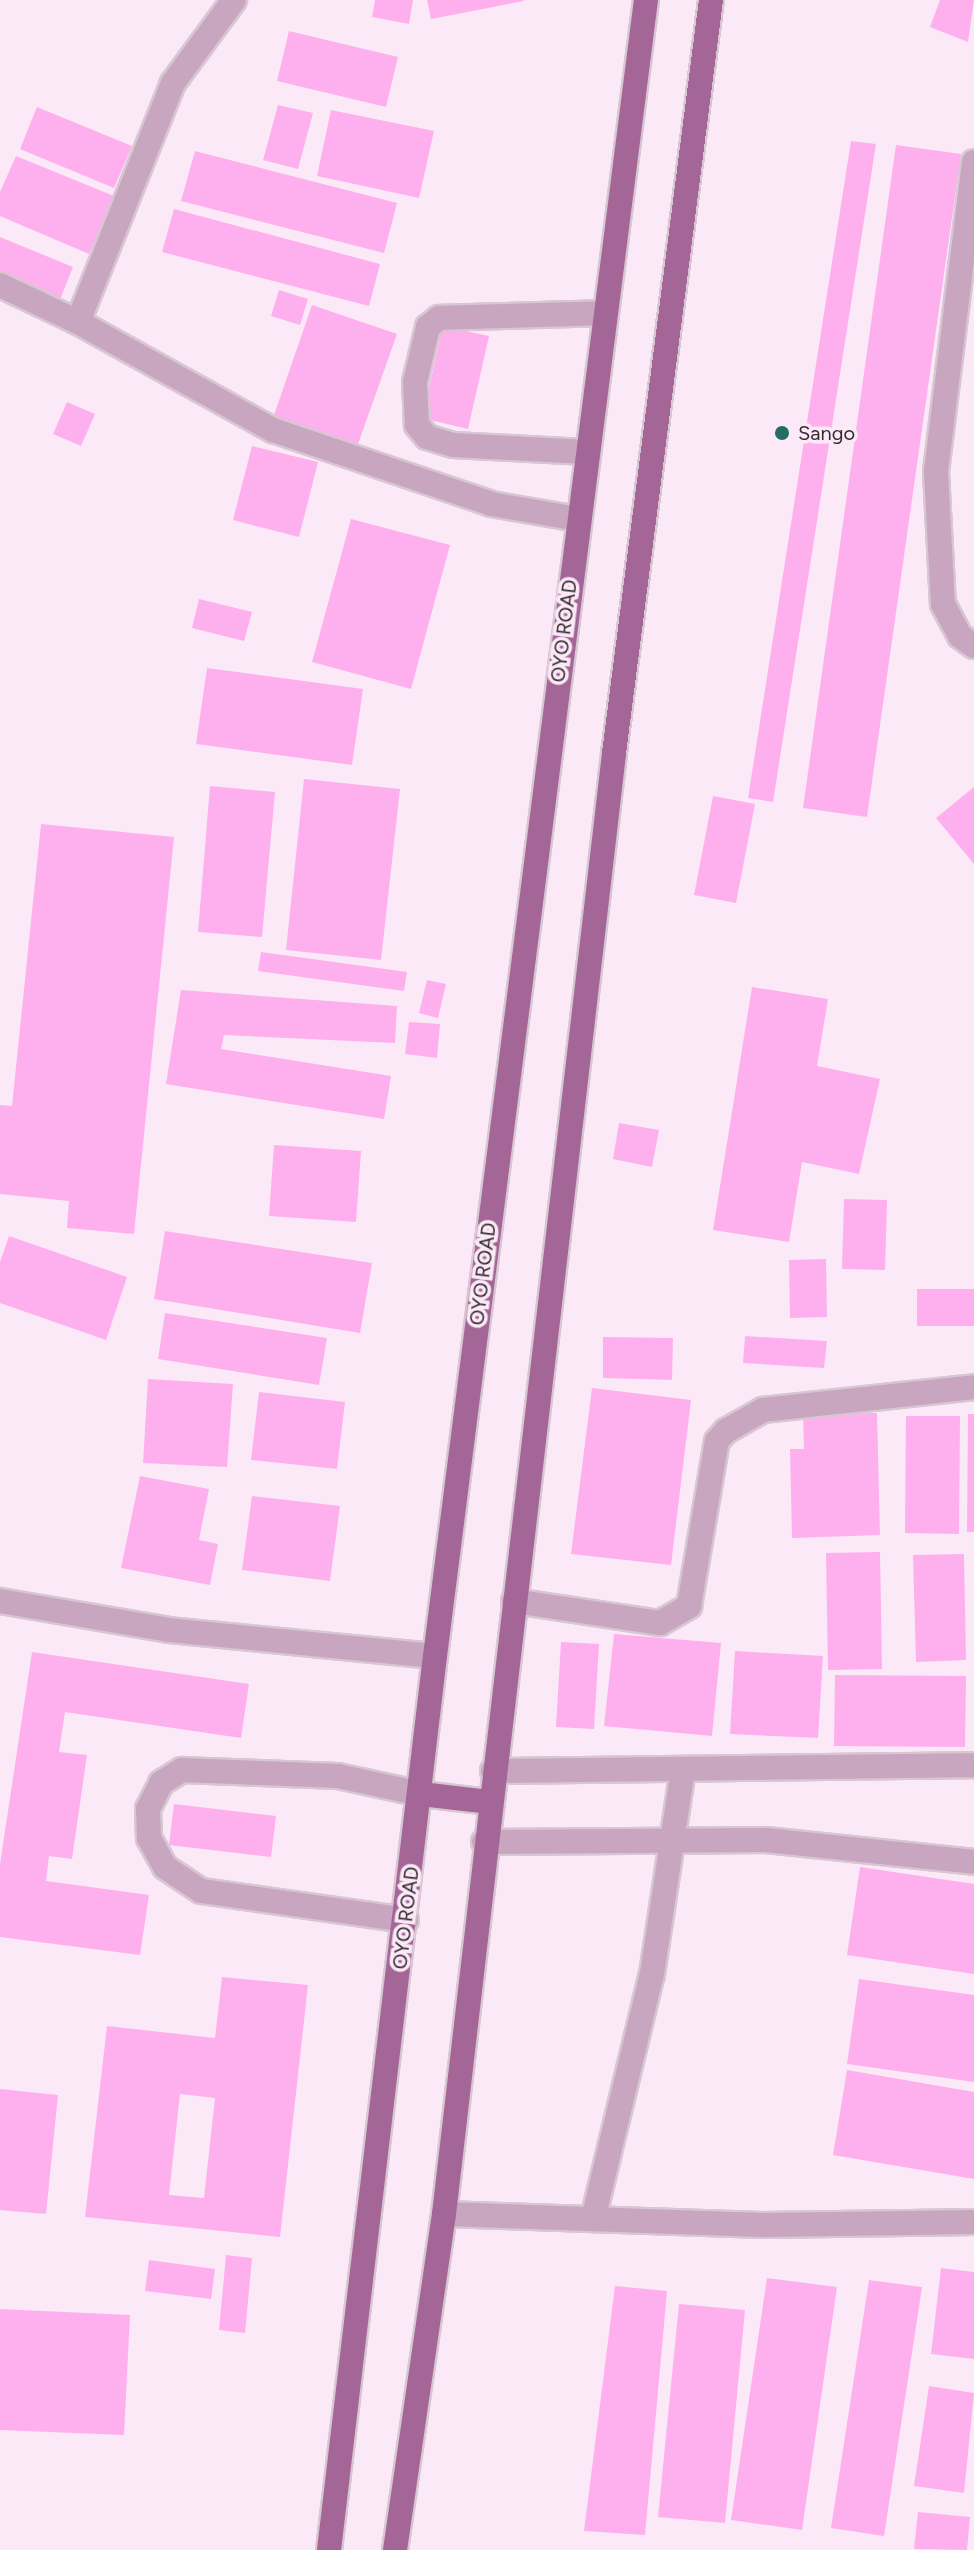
<!DOCTYPE html>
<html>
<head>
<meta charset="utf-8">
<style>
	body { margin:0 }
	#map { position:relative; width:974px; height:2550px; overflow:hidden; background:#fce9f7; font-family:Figtree,sans-serif }
	div>[style] { position:absolute }
	.building>* { inset:0; background:#feb0ee }
	.roads { filter:drop-shadow(2px 0 #d8c7d3) drop-shadow(-2px 0 #d8c7d3) drop-shadow(0 2px #d8c7d3) drop-shadow(0 -2px #d8c7d3) }
	.minor>* { height:24px; margin:-12px; padding:0 12px; transform-origin:12px; border-radius:12px; background:#c8a6c0 }
	.major>* { height:24px; margin:-12px; padding:0 12px; transform-origin:12px; border-radius:12px; background:#a36697 }
	.dots>* { width:22px; height:22px; translate:-50% -50%; box-sizing:border-box; border:4px solid #fce9f7; border-radius:50% }
	span { translate:-50% -50%; white-space:nowrap; text-align:center; line-height:1.15; -webkit-text-stroke:7px #fce9f7; paint-order:stroke }
	.poi-label { font-size:20px; color:#332c31 }
	.left { translate:0 -50%; text-align:left }
	.street-label { font-size:20px; color:#332c31 }
</style>
</head>
<body>
<div id="map">
	<div class="building">
		<div style="clip-path:polygon(375px 0,413px 0,409px 24px,372px 17px)"></div>
		<div style="clip-path:polygon(427px 0,523px 0,524px 1px,431px 19px)"></div>
		<div style="clip-path:polygon(940px 0,974px 0,968px 42px,930px 27px)"></div>
		<div style="clip-path:polygon(289px 31px,398px 57px,386px 107px,277px 81px)"></div>
		<div style="clip-path:polygon(278px 105px,313px 113px,298px 169px,263px 160px)"></div>
		<div style="clip-path:polygon(37px 107px,132px 146px,114px 188px,20px 149px)"></div>
		<div style="clip-path:polygon(331px 110px,434px 131px,419px 198px,317px 176px)"></div>
		<div style="clip-path:polygon(851px 141px,876px 144px,773px 802px,748px 798px)"></div>
		<div style="clip-path:polygon(896px 145px,961px 154px,867px 817px,803px 808px)"></div>
		<div style="clip-path:polygon(195px 151px,397px 203px,384px 253px,181px 201px)"></div>
		<div style="clip-path:polygon(16px 156px,114px 196px,89px 254px,0 216px,0 192px)"></div>
		<div style="clip-path:polygon(174px 209px,380px 264px,369px 306px,162px 252px)"></div>
		<div style="clip-path:polygon(0 237px,73px 267px,59px 302px,0 278px)"></div>
		<div style="clip-path:polygon(279px 290px,308px 299px,300px 325px,271px 316px)"></div>
		<div style="clip-path:polygon(312px 305px,397px 334px,357px 447px,273px 418px)"></div>
		<div style="clip-path:polygon(443px 326px,489px 336px,468px 429px,422px 418px)"></div>
		<div style="clip-path:polygon(67px 402px,95px 414px,81px 446px,53px 434px)"></div>
		<div style="clip-path:polygon(252px 446px,318px 462px,299px 537px,233px 520px)"></div>
		<div style="clip-path:polygon(351px 519px,450px 545px,411px 689px,312px 662px)"></div>
		<div style="clip-path:polygon(199px 599px,252px 612px,244px 641px,192px 628px)"></div>
		<div style="clip-path:polygon(207px 668px,363px 689px,352px 765px,196px 744px)"></div>
		<div style="clip-path:polygon(304px 779px,400px 789px,381px 960px,286px 950px)"></div>
		<div style="clip-path:polygon(210px 786px,275px 792px,262px 937px,198px 932px)"></div>
		<div style="clip-path:polygon(974px 787px,974px 864px,936px 818px)"></div>
		<div style="clip-path:polygon(713px 796px,755px 804px,736px 903px,694px 895px)"></div>
		<div style="clip-path:polygon(41px 824px,174px 837px,134px 1234px,67px 1228px,69px 1201px,0 1194px,0 1105px,12px 1106px)"></div>
		<div style="clip-path:polygon(261px 952px,407px 972px,404px 991px,258px 971px)"></div>
		<div style="clip-path:polygon(427px 980px,446px 984px,438px 1018px,419px 1013px)"></div>
		<div style="clip-path:polygon(752px 987px,828px 999px,817px 1066px,880px 1079px,859px 1174px,802px 1162px,789px 1242px,713px 1230px)"></div>
		<div style="clip-path:polygon(181px 990px,397px 1006px,395px 1043px,224px 1035px,221px 1049px,391px 1076px,384px 1119px,166px 1084px)"></div>
		<div style="clip-path:polygon(409px 1022px,440px 1024px,437px 1058px,405px 1054px)"></div>
		<div style="clip-path:polygon(619px 1123px,659px 1130px,652px 1167px,613px 1159px)"></div>
		<div style="clip-path:polygon(274px 1145px,361px 1151px,356px 1222px,269px 1216px)"></div>
		<div style="clip-path:polygon(844px 1199px,887px 1200px,885px 1270px,842px 1269px)"></div>
		<div style="clip-path:polygon(165px 1231px,372px 1263px,360px 1333px,154px 1299px)"></div>
		<div style="clip-path:polygon(9px 1236px,127px 1277px,106px 1340px,0 1303px,0 1262px)"></div>
		<div style="clip-path:polygon(826px 1259px,827px 1317px,790px 1318px,789px 1260px)"></div>
		<div style="clip-path:polygon(917px 1289px,974px 1289px,974px 1326px,917px 1326px)"></div>
		<div style="clip-path:polygon(165px 1313px,327px 1338px,319px 1385px,158px 1359px)"></div>
		<div style="clip-path:polygon(745px 1336px,827px 1341px,824px 1368px,743px 1363px)"></div>
		<div style="clip-path:polygon(603px 1337px,673px 1338px,672px 1380px,603px 1378px)"></div>
		<div style="clip-path:polygon(148px 1379px,233px 1384px,227px 1467px,143px 1463px)"></div>
		<div style="clip-path:polygon(592px 1388px,691px 1400px,671px 1565px,571px 1554px)"></div>
		<div style="clip-path:polygon(259px 1392px,345px 1402px,337px 1469px,251px 1460px)"></div>
		<div style="clip-path:polygon(877px 1413px,880px 1535px,792px 1538px,790px 1449px,804px 1449px,803px 1414px)"></div>
		<div style="clip-path:polygon(968px 1414px,974px 1414px,974px 1532px,967px 1532px)"></div>
		<div style="clip-path:polygon(906px 1416px,960px 1416px,959px 1534px,905px 1533px)"></div>
		<div style="clip-path:polygon(140px 1476px,209px 1489px,199px 1540px,218px 1544px,210px 1585px,121px 1568px)"></div>
		<div style="clip-path:polygon(252px 1496px,340px 1506px,330px 1581px,242px 1570px)"></div>
		<div style="clip-path:polygon(880px 1552px,882px 1669px,828px 1670px,826px 1553px)"></div>
		<div style="clip-path:polygon(964px 1554px,966px 1660px,916px 1662px,913px 1555px)"></div>
		<div style="clip-path:polygon(614px 1634px,721px 1643px,712px 1736px,604px 1726px)"></div>
		<div style="clip-path:polygon(561px 1642px,599px 1644px,594px 1729px,556px 1727px)"></div>
		<div style="clip-path:polygon(735px 1651px,823px 1656px,818px 1738px,730px 1734px)"></div>
		<div style="clip-path:polygon(32px 1652px,249px 1684px,241px 1738px,65px 1712px,59px 1752px,87px 1755px,72px 1859px,49px 1856px,46px 1881px,149px 1895px,140px 1955px,0 1937px,0 1864px)"></div>
		<div style="clip-path:polygon(835px 1675px,966px 1676px,965px 1747px,834px 1746px)"></div>
		<div style="clip-path:polygon(174px 1804px,276px 1816px,271px 1857px,169px 1845px)"></div>
		<div style="clip-path:polygon(860px 1867px,974px 1884px,974px 1974px,847px 1955px)"></div>
		<div style="clip-path:polygon(evenodd,222px 1977px,308px 1985px,280px 2237px,85px 2217px,107px 2026px,215px 2038px,222px 1977px,180px 2094px,215px 2098px,204px 2198px,169px 2195px,180px 2094px)"></div>
		<div style="clip-path:polygon(859px 1979px,974px 1995px,974px 2082px,847px 2064px)"></div>
		<div style="clip-path:polygon(847px 2070px,974px 2092px,974px 2179px,833px 2155px)"></div>
		<div style="clip-path:polygon(0 2089px,58px 2095px,46px 2214px,0 2210px)"></div>
		<div style="clip-path:polygon(226px 2255px,252px 2258px,245px 2333px,219px 2330px)"></div>
		<div style="clip-path:polygon(149px 2260px,215px 2269px,211px 2299px,145px 2291px)"></div>
		<div style="clip-path:polygon(941px 2268px,974px 2272px,974px 2359px,931px 2354px)"></div>
		<div style="clip-path:polygon(767px 2278px,837px 2287px,802px 2530px,731px 2520px)"></div>
		<div style="clip-path:polygon(869px 2280px,922px 2287px,884px 2536px,831px 2528px)"></div>
		<div style="clip-path:polygon(615px 2286px,667px 2291px,645px 2535px,584px 2531px)"></div>
		<div style="clip-path:polygon(679px 2304px,745px 2310px,725px 2523px,658px 2517px)"></div>
		<div style="clip-path:polygon(0 2309px,130px 2315px,124px 2435px,0 2430px)"></div>
		<div style="clip-path:polygon(929px 2386px,974px 2393px,964px 2493px,914px 2486px)"></div>
		<div style="clip-path:polygon(918px 2512px,970px 2517px,967px 2550px,914px 2549px)"></div>
	</div>
	<div class="roads">
		<div class="minor">
			<div style="left:234px;top:0;width:103px;rotate:126.3deg"></div>
			<div style="left:173px;top:83px;width:257px;rotate:111.7deg"></div>
			<div style="left:78px;top:322px;width:223px;rotate:29deg"></div>
			<div style="left:273px;top:430px;width:230px;rotate:18.7deg"></div>
			<div style="left:491px;top:504px;width:88px;rotate:9.8deg"></div>
			<div style="left:974px;top:162px;width:312px;rotate:97deg"></div>
			<div style="left:936px;top:472px;width:132px;rotate:87deg"></div>
			<div style="left:943px;top:604px;width:36px;rotate:62deg"></div>
			<div style="left:960px;top:636px;width:17px;rotate:36deg"></div>
			<div style="left:0;top:285px;width:86px;rotate:25.4deg"></div>
			<div style="left:586px;top:452px;width:133px;rotate:-177deg"></div>
			<div style="left:453px;top:445px;width:27px;rotate:-163deg"></div>
			<div style="left:427px;top:437px;width:16px;rotate:-130deg"></div>
			<div style="left:417px;top:425px;width:43px;rotate:-92.7deg"></div>
			<div style="left:415px;top:382px;width:57px;rotate:-76.7deg"></div>
			<div style="left:428px;top:327px;width:14px;rotate:-39deg"></div>
			<div style="left:439px;top:318px;width:166px;rotate:-1.7deg"></div>
			<div style="left:0;top:1601px;width:171px;rotate:9.7deg"></div>
			<div style="left:169px;top:1630px;width:267px;rotate:5.6deg"></div>
			<div style="left:514px;top:1601px;width:148px;rotate:8.6deg"></div>
			<div style="left:660px;top:1623px;width:34px;rotate:-30deg"></div>
			<div style="left:689px;top:1606px;width:167px;rotate:-80.4deg"></div>
			<div style="left:717px;top:1441px;width:13px;rotate:-48deg"></div>
			<div style="left:726px;top:1431px;width:43px;rotate:-29.6deg"></div>
			<div style="left:763px;top:1410px;width:212px;rotate:-6.2deg"></div>
			<div style="left:493px;top:1771px;width:481px;rotate:-0.7deg"></div>
			<div style="left:484px;top:1842px;width:282px;rotate:-0.4deg"></div>
			<div style="left:766px;top:1840px;width:209px;rotate:6deg"></div>
			<div style="left:406px;top:1920px;width:207px;rotate:-171.9deg"></div>
			<div style="left:201px;top:1891px;width:43px;rotate:-146.3deg"></div>
			<div style="left:165px;top:1867px;width:33px;rotate:-119deg"></div>
			<div style="left:149px;top:1838px;width:29px;rotate:-92deg"></div>
			<div style="left:148px;top:1809px;width:29px;rotate:-63deg"></div>
			<div style="left:161px;top:1783px;width:25px;rotate:-32deg"></div>
			<div style="left:182px;top:1770px;width:156px;rotate:2.2deg"></div>
			<div style="left:338px;top:1776px;width:85px;rotate:12.2deg"></div>
			<div style="left:444px;top:2214px;width:318px;rotate:2deg"></div>
			<div style="left:762px;top:2225px;width:212px;rotate:-0.8deg"></div>
			<div style="left:593px;top:2219px;width:252px;rotate:-76.5deg"></div>
			<div style="left:652px;top:1974px;width:206px;rotate:-81.4deg"></div>
		</div>
		<div class="major">
			<div style="left:421px;top:1794px;width:68px;rotate:6.7deg"></div>
			<div style="left:329px;top:2550px;width:900px;rotate:-83.24deg"></div>
			<div style="left:435px;top:1656px;width:1669px;rotate:-82.74deg"></div>
			<div style="left:395px;top:2550px;width:340px;rotate:-81.7deg"></div>
			<div style="left:444px;top:2214px;width:1471px;rotate:-83.36deg"></div>
			<div style="left:614px;top:753px;width:759px;rotate:-82.66deg"></div>
		</div>
	</div>
	<div class="dots">
		<div style="left:782px;top:433px;background:#246c64"></div>
	</div>
	<div class="poi-label">
		<span class="left" style="left:798px;top:433px">Sango</span>
	</div>
	<div class="street-label">
		<span style="left:564px;top:631px;rotate:-83deg">OYO ROAD</span>
		<span style="left:483px;top:1274px;rotate:-83deg">OYO ROAD</span>
		<span style="left:406px;top:1918px;rotate:-83deg">OYO ROAD</span>
	</div>
</div>
</body>
</html>
